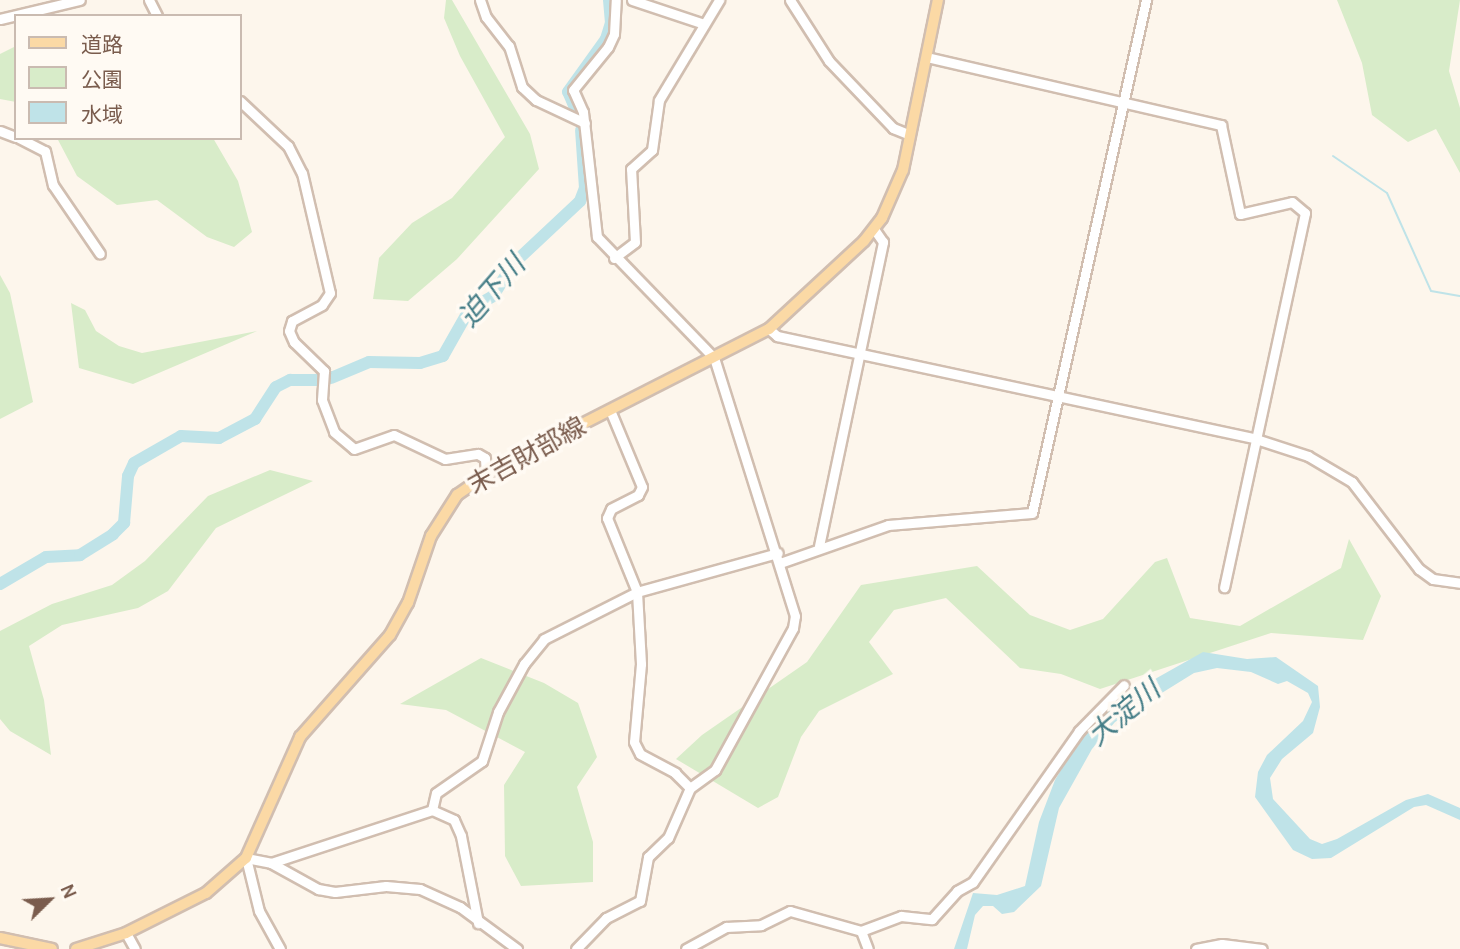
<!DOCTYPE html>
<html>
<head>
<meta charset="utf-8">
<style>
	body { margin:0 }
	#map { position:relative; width:1460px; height:949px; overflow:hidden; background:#fdf6ec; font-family:Karla,"Noto Sans JP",sans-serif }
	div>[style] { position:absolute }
	.green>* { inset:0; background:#d8ecc9 }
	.water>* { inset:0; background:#bfe3e8 }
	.stream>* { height:2px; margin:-1px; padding:0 1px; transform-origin:1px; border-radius:1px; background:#bfe3e8 }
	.river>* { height:12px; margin:-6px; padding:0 6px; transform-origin:6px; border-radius:6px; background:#bfe3e8 }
	.roads { filter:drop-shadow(2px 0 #d1beb0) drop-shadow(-2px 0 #d1beb0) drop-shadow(0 2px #d1beb0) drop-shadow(0 -2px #d1beb0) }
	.minor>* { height:9px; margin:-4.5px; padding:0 4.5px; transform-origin:4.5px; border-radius:4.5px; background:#fff }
	.major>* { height:10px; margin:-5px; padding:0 5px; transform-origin:5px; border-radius:5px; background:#fbd9a5 }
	span { translate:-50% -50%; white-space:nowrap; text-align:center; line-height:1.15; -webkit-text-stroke:7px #fffaf3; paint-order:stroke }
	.street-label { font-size:26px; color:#7a5c4d }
	.water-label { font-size:28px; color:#437c86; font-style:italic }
	.legend { position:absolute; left:14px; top:14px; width:228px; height:126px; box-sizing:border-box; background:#fffaf3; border:2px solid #cabbb1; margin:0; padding:9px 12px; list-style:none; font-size:21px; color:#7a5c4d }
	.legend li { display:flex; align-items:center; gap:14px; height:35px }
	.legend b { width:35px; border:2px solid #cabbb1 }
	.north { position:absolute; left:14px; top:865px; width:70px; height:70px; -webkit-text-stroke:5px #fffaf3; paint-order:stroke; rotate:66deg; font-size:19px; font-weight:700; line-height:28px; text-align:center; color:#7a5c4d }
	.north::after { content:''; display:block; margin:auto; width:24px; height:32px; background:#7a5c4d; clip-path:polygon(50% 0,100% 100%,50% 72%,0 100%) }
</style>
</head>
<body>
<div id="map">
	<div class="green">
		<div style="clip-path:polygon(446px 0,452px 0,530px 134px,539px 169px,457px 259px,408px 301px,373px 299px,379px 258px,412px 223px,452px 198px,505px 137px,460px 56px,444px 18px)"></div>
		<div style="clip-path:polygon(1337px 0,1460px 0,1449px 71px,1460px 108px,1460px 173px,1436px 129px,1408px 142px,1372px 115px,1362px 63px)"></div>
		<div style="clip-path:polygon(16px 46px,16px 102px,0 99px,0 54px)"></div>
		<div style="clip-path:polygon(57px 138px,213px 138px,238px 181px,252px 232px,234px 247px,207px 237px,157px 200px,117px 205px,77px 176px)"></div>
		<div style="clip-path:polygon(0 275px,10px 293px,33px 402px,0 419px)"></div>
		<div style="clip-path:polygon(71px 303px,85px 310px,96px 331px,119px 346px,142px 353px,257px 331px,133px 384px,79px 368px)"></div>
		<div style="clip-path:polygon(270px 470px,313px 481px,216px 528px,168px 591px,138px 608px,62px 625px,29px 646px,44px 700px,51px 755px,10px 731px,0 719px,0 631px,52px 604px,112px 585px,145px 561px,208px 496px)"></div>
		<div style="clip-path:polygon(1349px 539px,1381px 596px,1363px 640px,1271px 633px,1100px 689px,1061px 674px,1020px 668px,946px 598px,894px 610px,869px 642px,893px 674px,819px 711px,801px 737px,778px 797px,758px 808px,676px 759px,702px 735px,807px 662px,861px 585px,977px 566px,1030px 615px,1070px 630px,1103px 619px,1155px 562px,1167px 558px,1190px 618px,1240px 626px,1341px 568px)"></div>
		<div style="clip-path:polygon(481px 658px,544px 683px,578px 703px,597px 757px,577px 787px,593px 842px,593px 882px,521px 886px,505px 856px,504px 785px,525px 752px,446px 710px,400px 704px)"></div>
	</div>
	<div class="water">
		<div style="clip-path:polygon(1203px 652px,1247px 659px,1276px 657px,1318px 686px,1320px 707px,1313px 733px,1282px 759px,1270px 778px,1273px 799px,1310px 839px,1322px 844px,1337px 839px,1406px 800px,1428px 794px,1460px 808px,1460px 820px,1426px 805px,1414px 807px,1331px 858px,1312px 859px,1293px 850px,1255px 797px,1258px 772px,1267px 755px,1303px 721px,1312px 702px,1308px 693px,1287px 681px,1278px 684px,1251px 672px,1217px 668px,1194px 673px,1115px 722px,1092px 749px,1059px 808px,1041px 886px,1014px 912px,1002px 914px,993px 906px,983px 906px,975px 915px,967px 949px,954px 949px,973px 893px,997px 895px,1025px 886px,1039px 822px,1055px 780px,1082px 734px,1123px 697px)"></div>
	</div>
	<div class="stream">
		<div style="left:1333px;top:156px;width:65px;rotate:34.4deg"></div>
		<div style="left:1387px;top:193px;width:107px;rotate:65.8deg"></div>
		<div style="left:1431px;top:291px;width:29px;rotate:10deg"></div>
	</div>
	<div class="river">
		<div style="left:578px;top:115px;width:25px;rotate:-113deg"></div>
		<div style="left:568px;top:92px;width:65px;rotate:-54.4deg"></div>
		<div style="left:606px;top:39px;width:17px;rotate:-73deg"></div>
		<div style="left:611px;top:23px;width:23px;rotate:-95deg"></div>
		<div style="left:331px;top:378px;width:41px;rotate:-22.8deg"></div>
		<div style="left:369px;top:362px;width:51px;rotate:1.1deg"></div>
		<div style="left:420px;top:363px;width:24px;rotate:-17deg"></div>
		<div style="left:443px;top:356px;width:53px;rotate:-60.5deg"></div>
		<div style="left:469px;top:310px;width:28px;rotate:-30deg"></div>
		<div style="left:493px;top:296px;width:38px;rotate:-58deg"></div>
		<div style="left:513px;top:264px;width:92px;rotate:-43.2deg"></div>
		<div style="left:580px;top:201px;width:14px;rotate:-69deg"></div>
		<div style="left:585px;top:188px;width:58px;rotate:-93.9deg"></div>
		<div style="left:0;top:584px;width:53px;rotate:-30.4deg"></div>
		<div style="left:46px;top:557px;width:34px;rotate:-3deg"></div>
		<div style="left:80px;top:555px;width:39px;rotate:-32deg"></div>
		<div style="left:113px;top:534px;width:16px;rotate:-45deg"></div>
		<div style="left:124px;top:523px;width:47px;rotate:-85.1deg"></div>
		<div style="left:128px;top:476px;width:14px;rotate:-65deg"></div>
		<div style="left:134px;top:463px;width:54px;rotate:-29.9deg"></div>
		<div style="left:181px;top:436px;width:38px;rotate:3deg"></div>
		<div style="left:219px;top:438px;width:41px;rotate:-27.8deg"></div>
		<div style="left:255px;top:419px;width:38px;rotate:-57deg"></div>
		<div style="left:276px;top:387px;width:16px;rotate:-27deg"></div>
		<div style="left:290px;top:380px;width:29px"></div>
	</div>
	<div class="roads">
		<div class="minor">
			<div style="left:149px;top:0;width:18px;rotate:63deg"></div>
			<div style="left:480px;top:0;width:18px;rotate:71deg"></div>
			<div style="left:486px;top:17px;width:37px;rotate:52deg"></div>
			<div style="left:509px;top:46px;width:43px;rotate:72.4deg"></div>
			<div style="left:522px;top:87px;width:19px;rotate:43deg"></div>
			<div style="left:536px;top:100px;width:54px;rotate:25.1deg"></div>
			<div style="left:632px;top:0;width:76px;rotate:18.4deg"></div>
			<div style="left:790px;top:0;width:72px;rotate:57.4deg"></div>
			<div style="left:829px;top:61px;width:93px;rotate:46.3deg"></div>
			<div style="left:893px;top:128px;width:18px;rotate:22deg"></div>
			<div style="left:0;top:19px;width:82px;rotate:-13.4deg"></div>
			<div style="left:926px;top:57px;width:303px;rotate:13deg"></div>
			<div style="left:1221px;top:125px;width:91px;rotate:77.9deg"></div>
			<div style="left:1240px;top:214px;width:53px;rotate:-13deg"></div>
			<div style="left:1292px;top:202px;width:17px;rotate:40deg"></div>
			<div style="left:1305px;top:213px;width:383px;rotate:102.2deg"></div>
			<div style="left:240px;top:101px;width:66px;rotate:43.2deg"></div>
			<div style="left:288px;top:146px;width:30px;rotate:63deg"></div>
			<div style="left:302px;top:173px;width:123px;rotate:76.9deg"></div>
			<div style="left:330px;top:293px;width:14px;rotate:124deg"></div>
			<div style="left:322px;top:305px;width:34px;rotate:152deg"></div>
			<div style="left:292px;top:321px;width:10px;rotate:107deg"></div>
			<div style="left:289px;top:331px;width:12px;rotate:66deg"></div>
			<div style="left:294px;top:342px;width:42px;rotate:44deg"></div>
			<div style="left:324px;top:371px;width:29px;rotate:94deg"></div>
			<div style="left:322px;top:400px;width:34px;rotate:69deg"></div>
			<div style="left:334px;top:432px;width:26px;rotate:40deg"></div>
			<div style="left:354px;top:449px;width:42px;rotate:-19.3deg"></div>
			<div style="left:394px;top:435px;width:56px;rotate:25.2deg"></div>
			<div style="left:445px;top:459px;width:33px;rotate:-9deg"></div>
			<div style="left:478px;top:454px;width:8px;rotate:30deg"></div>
			<div style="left:485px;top:458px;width:17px;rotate:87deg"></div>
			<div style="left:0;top:131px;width:17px;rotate:21deg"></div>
			<div style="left:19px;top:138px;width:29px;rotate:27deg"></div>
			<div style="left:45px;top:151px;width:35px;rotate:77deg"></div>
			<div style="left:53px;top:185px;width:83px;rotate:55.7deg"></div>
			<div style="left:614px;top:258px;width:26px;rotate:-37deg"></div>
			<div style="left:635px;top:242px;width:73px;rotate:-93.1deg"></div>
			<div style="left:631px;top:169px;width:28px;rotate:-42deg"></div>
			<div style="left:652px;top:150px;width:50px;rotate:-82deg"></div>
			<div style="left:659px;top:100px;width:117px;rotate:-59deg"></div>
			<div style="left:769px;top:329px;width:11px;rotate:41deg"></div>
			<div style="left:777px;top:336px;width:490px;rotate:12.1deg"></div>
			<div style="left:1256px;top:439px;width:55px;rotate:18.1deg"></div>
			<div style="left:1308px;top:456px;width:51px;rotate:30.6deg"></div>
			<div style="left:1352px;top:482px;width:110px;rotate:52.4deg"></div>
			<div style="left:1419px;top:569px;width:17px;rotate:36deg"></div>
			<div style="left:1433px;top:579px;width:27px;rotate:8deg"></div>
			<div style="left:610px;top:410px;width:83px;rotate:67.4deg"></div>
			<div style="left:642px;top:487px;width:9px;rotate:117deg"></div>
			<div style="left:638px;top:495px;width:30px;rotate:153deg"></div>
			<div style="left:611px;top:509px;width:10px;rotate:114deg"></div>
			<div style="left:607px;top:518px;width:80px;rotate:67.9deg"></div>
			<div style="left:637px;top:592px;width:72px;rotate:86.8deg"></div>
			<div style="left:641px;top:664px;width:78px;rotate:95.1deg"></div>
			<div style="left:634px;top:742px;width:13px;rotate:63deg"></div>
			<div style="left:640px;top:754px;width:40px;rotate:28deg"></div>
			<div style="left:675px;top:773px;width:21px;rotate:45deg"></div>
			<div style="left:819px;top:546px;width:311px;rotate:-78.1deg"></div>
			<div style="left:883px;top:242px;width:16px;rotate:-125deg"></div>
			<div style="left:780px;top:563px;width:114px;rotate:-19.4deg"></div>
			<div style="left:888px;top:525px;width:144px;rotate:-4.8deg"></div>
			<div style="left:1032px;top:513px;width:526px;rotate:-77.47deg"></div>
			<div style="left:432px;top:810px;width:17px;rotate:-77deg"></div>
			<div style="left:436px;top:793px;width:56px;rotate:-34.8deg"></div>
			<div style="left:482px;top:761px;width:52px;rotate:-71.9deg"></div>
			<div style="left:498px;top:712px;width:55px;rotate:-61.6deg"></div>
			<div style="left:524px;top:664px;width:32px;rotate:-51deg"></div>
			<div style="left:544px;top:639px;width:104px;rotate:-26.8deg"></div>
			<div style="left:637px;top:592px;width:146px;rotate:-15.5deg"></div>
			<div style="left:271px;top:863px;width:169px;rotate:-18.2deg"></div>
			<div style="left:432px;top:810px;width:24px;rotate:24deg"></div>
			<div style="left:454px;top:820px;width:17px;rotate:66deg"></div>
			<div style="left:461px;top:836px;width:89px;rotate:78.9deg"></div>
			<div style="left:861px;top:931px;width:19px;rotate:69deg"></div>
			<div style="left:126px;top:933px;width:18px;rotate:61deg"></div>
			<div style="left:280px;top:949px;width:43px;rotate:-118.9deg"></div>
			<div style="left:259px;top:911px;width:55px;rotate:-103.8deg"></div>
			<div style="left:246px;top:858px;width:25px;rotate:11deg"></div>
			<div style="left:271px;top:863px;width:54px;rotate:29deg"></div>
			<div style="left:318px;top:889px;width:17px;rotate:10deg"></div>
			<div style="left:335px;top:892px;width:51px;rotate:-6.7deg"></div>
			<div style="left:386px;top:886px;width:34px;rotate:5deg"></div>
			<div style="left:420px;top:889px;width:44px;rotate:24.2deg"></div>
			<div style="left:460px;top:907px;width:71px;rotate:36.4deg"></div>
			<div style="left:576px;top:949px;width:43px;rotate:-45.9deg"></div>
			<div style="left:606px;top:918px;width:38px;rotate:-27deg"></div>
			<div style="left:640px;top:901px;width:45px;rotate:-79.7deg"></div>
			<div style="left:648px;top:857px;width:28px;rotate:-44deg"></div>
			<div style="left:668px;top:838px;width:55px;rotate:-66.3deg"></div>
			<div style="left:690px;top:788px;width:31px;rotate:-36deg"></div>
			<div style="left:715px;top:770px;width:162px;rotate:-61.2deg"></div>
			<div style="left:793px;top:628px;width:12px;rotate:-81deg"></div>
			<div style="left:795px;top:616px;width:270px;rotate:-107.4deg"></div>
			<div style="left:714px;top:358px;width:168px;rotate:-134deg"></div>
			<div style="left:597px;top:237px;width:126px;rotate:-96.4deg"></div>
			<div style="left:583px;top:112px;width:24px;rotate:-114deg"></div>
			<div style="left:573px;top:90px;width:55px;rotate:-50.9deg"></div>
			<div style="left:608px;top:47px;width:14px;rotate:-65deg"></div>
			<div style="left:614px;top:34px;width:34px;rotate:-87deg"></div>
			<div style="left:686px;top:949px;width:46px;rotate:-28.8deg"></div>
			<div style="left:726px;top:927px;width:35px;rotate:-3deg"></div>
			<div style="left:761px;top:925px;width:32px;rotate:-26deg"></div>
			<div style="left:790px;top:911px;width:74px;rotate:15.7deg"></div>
			<div style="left:861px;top:931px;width:43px;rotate:-20.6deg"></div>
			<div style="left:901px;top:916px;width:31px;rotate:6deg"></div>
			<div style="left:932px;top:919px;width:38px;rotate:-48deg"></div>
			<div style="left:957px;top:891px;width:18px;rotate:-29deg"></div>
			<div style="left:973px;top:882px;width:184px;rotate:-54.9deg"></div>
			<div style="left:1079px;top:731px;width:64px;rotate:-45.6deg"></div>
			<div style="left:1196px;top:949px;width:26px;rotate:-11deg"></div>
			<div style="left:1222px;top:944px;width:40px;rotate:7.1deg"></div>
		</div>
		<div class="major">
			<div style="left:0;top:938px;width:53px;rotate:11.9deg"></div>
			<div style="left:76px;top:949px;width:52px;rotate:-17.7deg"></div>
			<div style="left:126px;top:933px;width:89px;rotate:-26.6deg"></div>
			<div style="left:206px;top:893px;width:53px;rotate:-41.2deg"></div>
			<div style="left:246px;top:858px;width:133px;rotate:-65.9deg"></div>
			<div style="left:300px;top:737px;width:136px;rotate:-48.6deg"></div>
			<div style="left:390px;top:635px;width:37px;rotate:-61deg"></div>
			<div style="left:408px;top:603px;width:71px;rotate:-71.1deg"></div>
			<div style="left:431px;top:536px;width:49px;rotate:-57.6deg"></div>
			<div style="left:457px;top:495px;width:47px;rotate:-34.7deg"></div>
			<div style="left:496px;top:468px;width:306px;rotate:-27deg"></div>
			<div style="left:769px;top:329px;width:129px;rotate:-42.8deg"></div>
			<div style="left:864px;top:241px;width:29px;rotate:-52deg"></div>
			<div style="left:882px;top:218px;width:52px;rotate:-66.4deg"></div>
			<div style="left:903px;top:170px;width:174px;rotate:-78.4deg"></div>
		</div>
	</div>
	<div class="street-label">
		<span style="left:527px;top:456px;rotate:-29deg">末吉財部線</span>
	</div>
	<div class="water-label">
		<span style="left:492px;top:291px;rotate:-49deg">迫下川</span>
		<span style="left:1124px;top:713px;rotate:-40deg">大淀川</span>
	</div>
	<ul class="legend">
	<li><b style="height:9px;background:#fbd9a5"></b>道路</li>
	<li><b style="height:19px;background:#d8ecc9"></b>公園</li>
	<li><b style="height:19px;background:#bfe3e8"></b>水域</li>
	</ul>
	<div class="north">N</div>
</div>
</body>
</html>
